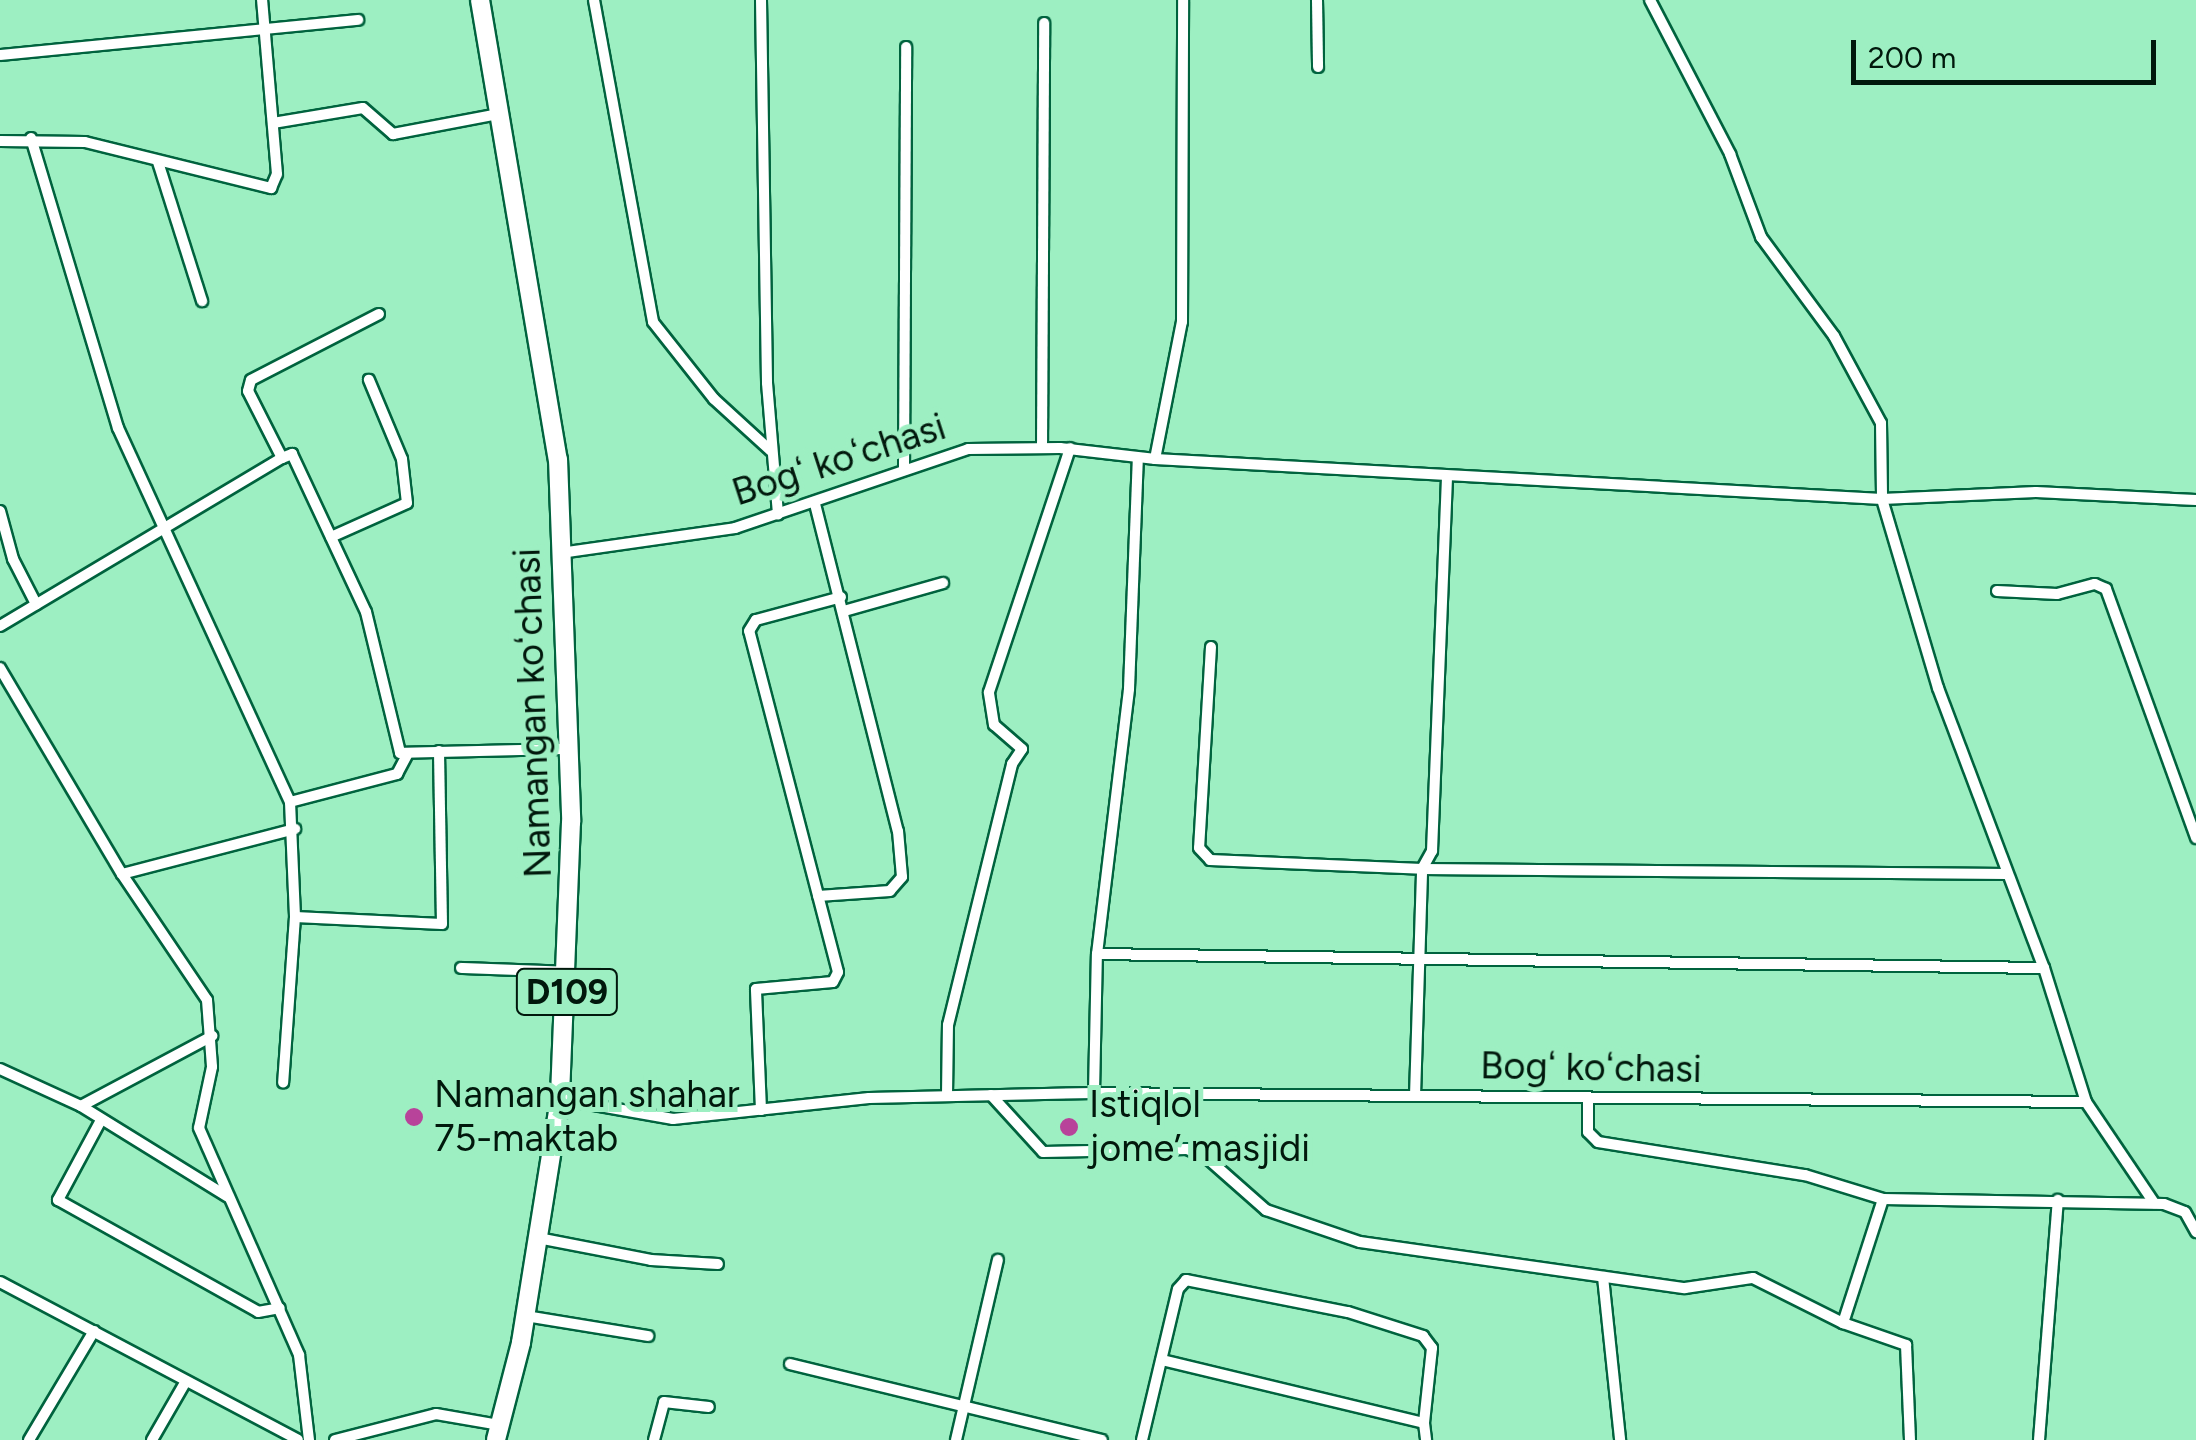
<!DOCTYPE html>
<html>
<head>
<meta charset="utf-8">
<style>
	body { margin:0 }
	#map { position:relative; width:2196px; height:1440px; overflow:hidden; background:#9defc2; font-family:Figtree,sans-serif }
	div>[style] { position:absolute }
	.roads { filter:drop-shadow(2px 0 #00633e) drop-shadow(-2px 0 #00633e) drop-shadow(0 2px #00633e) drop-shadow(0 -2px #00633e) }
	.street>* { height:10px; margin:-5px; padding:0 5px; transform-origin:5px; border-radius:5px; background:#fff }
	.primary>* { height:18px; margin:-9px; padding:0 9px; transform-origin:9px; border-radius:9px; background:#fff }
	.dots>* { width:28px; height:28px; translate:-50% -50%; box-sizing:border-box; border:5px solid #9defc2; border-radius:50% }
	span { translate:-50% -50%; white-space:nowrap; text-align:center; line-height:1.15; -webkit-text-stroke:10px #9defc2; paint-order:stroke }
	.shield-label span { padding:2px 8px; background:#9defc2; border:2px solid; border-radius:8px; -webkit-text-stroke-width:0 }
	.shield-label { font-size:35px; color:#01180c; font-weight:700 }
	.street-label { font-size:38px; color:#01180c }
	.poi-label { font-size:38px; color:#01180c }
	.left { translate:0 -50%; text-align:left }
	.scale { position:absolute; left:1851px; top:40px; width:305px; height:45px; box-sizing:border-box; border:5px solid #01180c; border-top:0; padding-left:12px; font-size:30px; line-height:35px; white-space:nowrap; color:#01180c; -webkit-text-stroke:8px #9defc2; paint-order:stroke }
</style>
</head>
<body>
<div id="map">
	<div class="roads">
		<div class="street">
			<div style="left:594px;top:0;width:327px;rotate:79.6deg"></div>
			<div style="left:653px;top:322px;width:98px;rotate:51.6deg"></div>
			<div style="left:714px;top:399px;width:77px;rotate:42.4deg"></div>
			<div style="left:761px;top:0;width:383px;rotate:89.1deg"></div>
			<div style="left:767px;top:383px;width:132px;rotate:85.2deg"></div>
			<div style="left:1317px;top:0;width:67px;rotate:89.1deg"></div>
			<div style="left:1650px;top:0;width:174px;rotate:62.5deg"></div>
			<div style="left:1730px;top:154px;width:89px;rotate:69.5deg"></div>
			<div style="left:1761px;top:237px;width:123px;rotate:53.6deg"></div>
			<div style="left:1834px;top:336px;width:99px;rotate:61.6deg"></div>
			<div style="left:1881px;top:423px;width:76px;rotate:89.2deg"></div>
			<div style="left:1882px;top:499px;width:197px;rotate:73.5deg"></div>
			<div style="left:1938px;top:688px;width:299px;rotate:69.3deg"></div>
			<div style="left:2044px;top:968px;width:140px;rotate:72.6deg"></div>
			<div style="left:2086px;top:1102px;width:122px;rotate:56deg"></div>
			<div style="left:0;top:55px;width:360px;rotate:-5.6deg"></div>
			<div style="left:273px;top:123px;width:91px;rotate:-9.5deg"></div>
			<div style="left:363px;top:108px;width:40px;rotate:41deg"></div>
			<div style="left:393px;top:134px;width:108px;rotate:-10.7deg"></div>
			<div style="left:31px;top:138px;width:303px;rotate:73.3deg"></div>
			<div style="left:118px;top:428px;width:412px;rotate:65.3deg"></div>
			<div style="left:290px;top:802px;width:115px;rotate:87.5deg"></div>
			<div style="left:295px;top:917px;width:166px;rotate:94.1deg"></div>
			<div style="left:0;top:141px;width:85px;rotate:0.7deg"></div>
			<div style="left:85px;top:142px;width:192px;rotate:13.9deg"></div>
			<div style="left:271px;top:188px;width:15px;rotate:-67deg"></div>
			<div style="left:277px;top:174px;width:175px;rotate:-94.9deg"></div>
			<div style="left:158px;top:162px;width:146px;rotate:72.4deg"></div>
			<div style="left:1042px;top:448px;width:425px;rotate:-89.7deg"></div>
			<div style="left:282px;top:458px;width:11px;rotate:-22deg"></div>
			<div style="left:292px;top:454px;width:174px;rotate:64.9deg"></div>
			<div style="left:366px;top:612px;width:145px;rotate:76.4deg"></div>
			<div style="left:400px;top:753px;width:168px;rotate:-1.4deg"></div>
			<div style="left:282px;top:458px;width:75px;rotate:-116.9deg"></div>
			<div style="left:248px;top:391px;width:11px;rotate:-75deg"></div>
			<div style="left:251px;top:380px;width:144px;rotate:-27.3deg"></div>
			<div style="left:1155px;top:459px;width:140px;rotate:-78.9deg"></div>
			<div style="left:1182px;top:322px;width:322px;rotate:-89.8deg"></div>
			<div style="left:904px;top:468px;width:421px;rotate:-89.7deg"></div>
			<div style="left:815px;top:504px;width:337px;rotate:75.8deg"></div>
			<div style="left:898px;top:831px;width:46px;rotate:85deg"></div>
			<div style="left:902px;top:877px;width:18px;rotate:131deg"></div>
			<div style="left:890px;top:891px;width:72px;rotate:176deg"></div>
			<div style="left:0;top:511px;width:50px;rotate:74.8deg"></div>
			<div style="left:13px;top:559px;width:51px;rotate:62.9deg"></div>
			<div style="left:331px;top:537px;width:83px;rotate:-24.1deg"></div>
			<div style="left:407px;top:503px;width:44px;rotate:-96.5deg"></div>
			<div style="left:402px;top:459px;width:86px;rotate:-112.7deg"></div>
			<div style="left:560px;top:553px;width:177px;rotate:-8.1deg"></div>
			<div style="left:735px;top:528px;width:246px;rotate:-18.7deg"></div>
			<div style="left:968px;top:449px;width:92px;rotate:-0.6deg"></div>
			<div style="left:1060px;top:448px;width:96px;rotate:6.6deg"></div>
			<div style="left:1155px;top:459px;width:728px;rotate:3.15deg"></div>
			<div style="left:1882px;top:499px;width:154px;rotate:-2.6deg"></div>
			<div style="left:2036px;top:492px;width:160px;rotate:2.9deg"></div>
			<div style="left:1997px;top:591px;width:60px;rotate:2.9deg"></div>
			<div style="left:2057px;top:594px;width:39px;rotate:-15deg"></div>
			<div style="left:2095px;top:584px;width:12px;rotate:24deg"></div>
			<div style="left:2106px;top:589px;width:265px;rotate:70.1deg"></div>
			<div style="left:844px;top:611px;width:103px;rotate:-15.8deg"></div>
			<div style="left:0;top:626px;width:328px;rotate:-30.8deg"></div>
			<div style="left:1211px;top:647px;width:201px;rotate:93.4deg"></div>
			<div style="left:1199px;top:848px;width:16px;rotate:47deg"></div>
			<div style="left:1210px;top:860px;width:212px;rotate:2.4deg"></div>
			<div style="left:1422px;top:869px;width:585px;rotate:0.49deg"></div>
			<div style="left:0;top:668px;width:239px;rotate:59.4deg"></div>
			<div style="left:122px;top:874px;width:152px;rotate:56deg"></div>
			<div style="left:207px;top:1000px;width:67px;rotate:85.7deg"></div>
			<div style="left:212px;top:1067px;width:62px;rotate:102deg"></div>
			<div style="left:199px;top:1128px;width:248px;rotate:66.2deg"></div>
			<div style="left:299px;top:1355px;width:86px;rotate:83.3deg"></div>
			<div style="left:290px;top:802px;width:111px;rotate:-14.7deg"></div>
			<div style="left:397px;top:774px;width:21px;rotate:-62deg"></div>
			<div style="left:122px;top:874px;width:179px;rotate:-14.6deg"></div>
			<div style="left:295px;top:917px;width:147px;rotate:2.7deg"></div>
			<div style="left:442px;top:924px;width:173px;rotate:-91deg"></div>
			<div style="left:1097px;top:954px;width:947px;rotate:0.85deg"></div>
			<div style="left:461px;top:968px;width:107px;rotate:2.1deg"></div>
			<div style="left:0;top:1069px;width:89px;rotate:24.6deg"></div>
			<div style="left:81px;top:1106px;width:149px;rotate:-28.1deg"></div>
			<div style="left:1094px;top:1093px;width:139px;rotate:-88.8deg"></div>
			<div style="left:1097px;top:954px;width:267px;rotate:-83.1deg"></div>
			<div style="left:1129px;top:689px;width:231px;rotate:-87.8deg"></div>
			<div style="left:947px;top:1095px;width:70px;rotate:-89.2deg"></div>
			<div style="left:948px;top:1025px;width:269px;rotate:-76.2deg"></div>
			<div style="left:1012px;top:764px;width:18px;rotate:-56deg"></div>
			<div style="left:1022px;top:749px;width:37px;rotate:-139deg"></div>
			<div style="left:994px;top:725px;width:33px;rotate:-99deg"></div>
			<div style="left:989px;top:692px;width:257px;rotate:-71.6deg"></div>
			<div style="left:991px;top:1095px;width:77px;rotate:47.6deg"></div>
			<div style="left:1043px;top:1152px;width:144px;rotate:-1.2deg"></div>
			<div style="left:1187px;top:1149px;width:22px;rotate:24deg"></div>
			<div style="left:1207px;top:1158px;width:79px;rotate:41.4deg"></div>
			<div style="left:1266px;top:1210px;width:99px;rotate:18.8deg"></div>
			<div style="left:1360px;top:1242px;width:328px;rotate:8.1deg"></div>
			<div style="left:1685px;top:1288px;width:69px;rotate:-8.4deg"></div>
			<div style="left:1753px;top:1278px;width:101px;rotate:26.6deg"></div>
			<div style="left:1843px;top:1323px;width:67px;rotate:19.2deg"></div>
			<div style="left:1906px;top:1345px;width:95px;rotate:87.6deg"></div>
			<div style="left:1415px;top:1096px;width:227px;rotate:-88.2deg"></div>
			<div style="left:1422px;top:869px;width:21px;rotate:-61deg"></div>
			<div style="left:1432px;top:851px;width:375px;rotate:-87.7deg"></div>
			<div style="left:1588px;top:1098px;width:34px;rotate:90deg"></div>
			<div style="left:1588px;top:1132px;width:14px;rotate:45deg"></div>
			<div style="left:1598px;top:1142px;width:210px;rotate:9.1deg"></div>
			<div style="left:1805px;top:1175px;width:82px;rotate:17.1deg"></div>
			<div style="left:1883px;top:1199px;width:281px;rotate:1deg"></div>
			<div style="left:2164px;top:1204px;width:22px;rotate:21deg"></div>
			<div style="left:2185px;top:1212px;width:23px;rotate:61deg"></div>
			<div style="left:560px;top:1099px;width:115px;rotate:10deg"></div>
			<div style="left:673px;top:1119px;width:197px;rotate:-6.1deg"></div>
			<div style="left:869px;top:1098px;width:225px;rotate:-1.3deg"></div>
			<div style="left:1094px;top:1093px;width:992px;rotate:0.52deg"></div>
			<div style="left:81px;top:1106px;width:172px;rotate:31.7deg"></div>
			<div style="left:761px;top:1110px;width:121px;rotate:-92.4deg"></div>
			<div style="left:756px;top:989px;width:77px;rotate:-5.2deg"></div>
			<div style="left:833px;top:982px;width:11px;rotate:-63deg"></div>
			<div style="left:838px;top:972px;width:352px;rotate:-104.6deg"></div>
			<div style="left:749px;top:631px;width:13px;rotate:-58deg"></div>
			<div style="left:756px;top:620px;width:88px;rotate:-15.1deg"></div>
			<div style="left:101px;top:1120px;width:91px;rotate:118.3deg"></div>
			<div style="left:58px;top:1200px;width:229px;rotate:29.2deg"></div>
			<div style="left:258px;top:1312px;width:22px;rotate:-10deg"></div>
			<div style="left:538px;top:1238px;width:115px;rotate:11deg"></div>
			<div style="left:651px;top:1260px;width:67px;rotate:3.4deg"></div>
			<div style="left:1603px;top:1277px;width:164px;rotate:84deg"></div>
			<div style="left:0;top:1282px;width:337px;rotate:27.9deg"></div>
			<div style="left:526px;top:1316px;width:124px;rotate:9.3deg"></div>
			<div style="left:1843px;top:1323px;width:130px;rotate:-72.1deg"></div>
			<div style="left:790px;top:1364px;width:321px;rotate:13.7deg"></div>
			<div style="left:1424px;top:1423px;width:17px;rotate:83deg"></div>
			<div style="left:29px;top:1440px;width:127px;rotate:-59.2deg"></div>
			<div style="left:152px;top:1440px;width:68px;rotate:-60deg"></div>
			<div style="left:335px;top:1440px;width:104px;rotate:-14.4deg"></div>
			<div style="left:436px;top:1414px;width:65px;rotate:9.8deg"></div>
			<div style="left:654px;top:1440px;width:39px;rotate:-75deg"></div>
			<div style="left:664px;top:1402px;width:45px;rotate:6.3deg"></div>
			<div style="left:956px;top:1440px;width:185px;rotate:-76.9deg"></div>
			<div style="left:1142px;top:1440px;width:155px;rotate:-76.6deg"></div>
			<div style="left:1178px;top:1289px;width:12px;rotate:-48deg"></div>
			<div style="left:1186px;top:1280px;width:165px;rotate:11.2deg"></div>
			<div style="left:1348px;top:1312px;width:79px;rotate:17.7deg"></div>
			<div style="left:1423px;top:1336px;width:15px;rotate:53deg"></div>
			<div style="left:1432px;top:1348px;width:75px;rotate:96.1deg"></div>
			<div style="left:1424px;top:1423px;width:270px;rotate:-166.5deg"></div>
			<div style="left:2039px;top:1440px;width:241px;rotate:-85.5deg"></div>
		</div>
		<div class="primary">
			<div style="left:480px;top:0;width:466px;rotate:80.4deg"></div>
			<div style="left:558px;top:459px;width:363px;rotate:87.9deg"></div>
			<div style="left:571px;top:822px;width:277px;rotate:92.3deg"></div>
			<div style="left:560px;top:1099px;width:247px;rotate:99.1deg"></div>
			<div style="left:521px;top:1343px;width:100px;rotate:104.5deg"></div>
		</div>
	</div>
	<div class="dots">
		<div style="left:414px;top:1117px;background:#b8439a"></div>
		<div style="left:1069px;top:1127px;background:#b8439a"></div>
	</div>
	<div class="shield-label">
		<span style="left:567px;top:992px">D109</span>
	</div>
	<div class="street-label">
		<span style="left:839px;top:460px;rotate:-18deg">Bogʻ koʻchasi</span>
		<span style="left:533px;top:713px;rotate:-92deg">Namangan koʻchasi</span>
		<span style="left:1591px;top:1068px;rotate:1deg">Bogʻ koʻchasi</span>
	</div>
	<div class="poi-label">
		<span class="left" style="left:434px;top:1117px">Namangan shahar<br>75-maktab</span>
		<span class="left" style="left:1089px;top:1127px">Istiqlol<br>jome’ masjidi</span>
	</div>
	<div class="scale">200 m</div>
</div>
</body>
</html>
